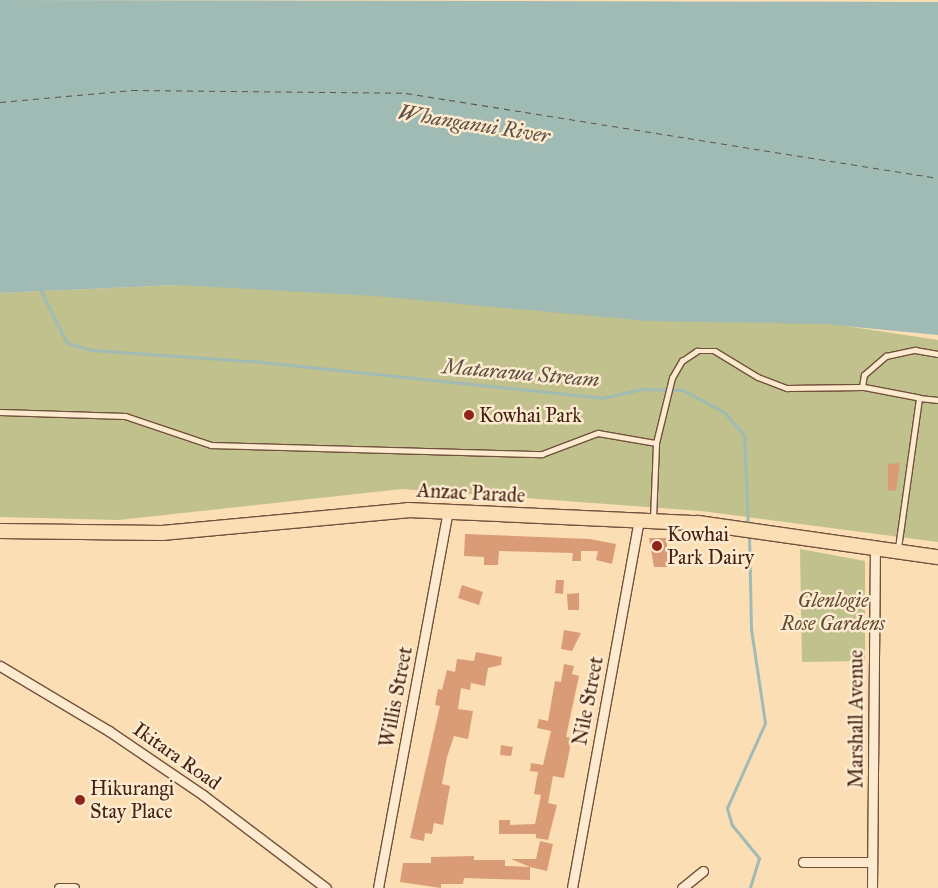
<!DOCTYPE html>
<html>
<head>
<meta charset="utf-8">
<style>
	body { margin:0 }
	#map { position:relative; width:938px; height:888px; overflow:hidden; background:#fcdeb5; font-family:"IM FELL Great Primer",serif }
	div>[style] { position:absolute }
	.green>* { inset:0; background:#c0c18c }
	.water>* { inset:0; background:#a0bbb3 }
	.stream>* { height:3px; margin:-1.5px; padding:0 1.5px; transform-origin:1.5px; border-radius:1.5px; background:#a0bbb3 }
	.ferry>* { height:1px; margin-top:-0.5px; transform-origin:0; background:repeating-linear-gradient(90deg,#5f5044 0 6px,transparent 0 11px) }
	.building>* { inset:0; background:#da9c76 }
	.roads { filter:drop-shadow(1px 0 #71513c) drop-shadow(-1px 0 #71513c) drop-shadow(0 1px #71513c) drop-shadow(0 -1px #71513c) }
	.service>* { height:4.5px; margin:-2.25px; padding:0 2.25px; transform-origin:2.25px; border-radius:2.25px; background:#fdeacf }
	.minor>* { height:9px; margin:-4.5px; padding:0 4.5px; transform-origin:4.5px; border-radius:4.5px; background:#fdeacf }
	.primary>* { height:14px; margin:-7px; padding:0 7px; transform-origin:7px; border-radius:7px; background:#fcdeb5 }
	.dots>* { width:14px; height:14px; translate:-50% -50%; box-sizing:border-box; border:2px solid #fdeacf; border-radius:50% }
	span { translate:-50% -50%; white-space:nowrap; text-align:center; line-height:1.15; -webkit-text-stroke:5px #fdeacf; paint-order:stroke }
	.poi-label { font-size:20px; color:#432214 }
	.left { translate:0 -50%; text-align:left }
	.street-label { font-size:20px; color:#432214 }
	.park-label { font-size:20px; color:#624a32; font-style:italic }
	.water-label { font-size:21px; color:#5f5044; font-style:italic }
</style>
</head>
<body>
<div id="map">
	<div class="green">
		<div style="clip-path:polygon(178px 285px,269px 285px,780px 316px,938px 340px,938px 542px,701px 511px,402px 489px,119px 520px,0 517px,0 293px)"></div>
		<div style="clip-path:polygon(800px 549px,865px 561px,865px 661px,802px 662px)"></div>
	</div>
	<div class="water">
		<div style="clip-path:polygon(0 0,938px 2px,938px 335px,823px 324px,648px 321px,374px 296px,178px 285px,0 293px)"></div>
	</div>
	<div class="stream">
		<div style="left:39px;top:287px;width:63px;rotate:63.4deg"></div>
		<div style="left:67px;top:343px;width:26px;rotate:16deg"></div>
		<div style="left:92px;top:350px;width:170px;rotate:4deg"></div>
		<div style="left:262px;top:362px;width:342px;rotate:6deg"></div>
		<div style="left:602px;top:398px;width:41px;rotate:-12.7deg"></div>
		<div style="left:642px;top:389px;width:41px;rotate:1.4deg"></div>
		<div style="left:683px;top:390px;width:47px;rotate:28.2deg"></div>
		<div style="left:724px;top:412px;width:30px;rotate:49deg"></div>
		<div style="left:744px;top:435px;width:92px;rotate:87.5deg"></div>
		<div style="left:749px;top:533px;width:96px;rotate:88.8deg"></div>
		<div style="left:751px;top:629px;width:95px;rotate:81.5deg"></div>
		<div style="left:765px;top:723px;width:93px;rotate:114.1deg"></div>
		<div style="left:727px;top:808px;width:18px;rotate:74deg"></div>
		<div style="left:732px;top:825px;width:43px;rotate:50.7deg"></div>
		<div style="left:759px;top:858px;width:31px;rotate:107deg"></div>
	</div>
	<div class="ferry">
		<div style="left:0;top:102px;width:133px;rotate:-5.2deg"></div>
		<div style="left:132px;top:90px;width:274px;rotate:0.6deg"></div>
		<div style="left:406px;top:93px;width:539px;rotate:9.08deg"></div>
	</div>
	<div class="building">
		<div style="clip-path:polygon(900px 463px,896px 491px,888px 490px,888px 464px)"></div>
		<div style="clip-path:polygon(465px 534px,590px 539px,616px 544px,612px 564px,596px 560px,598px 551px,581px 551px,581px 561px,572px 561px,573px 553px,499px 551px,498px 565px,484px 565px,484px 557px,464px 556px)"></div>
		<div style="clip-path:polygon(649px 538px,667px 538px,667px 567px,654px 567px)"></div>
		<div style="clip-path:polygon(556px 580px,564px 580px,563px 594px,555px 593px)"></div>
		<div style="clip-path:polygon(462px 585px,483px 592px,479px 605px,458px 598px)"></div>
		<div style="clip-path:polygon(579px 593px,579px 610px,568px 610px,567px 594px)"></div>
		<div style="clip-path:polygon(564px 630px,581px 633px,572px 651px,561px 649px)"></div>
		<div style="clip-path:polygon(476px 652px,502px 657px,501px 665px,488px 668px,485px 686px,471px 683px,470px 690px,461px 688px,458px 709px,473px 711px,468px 739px,454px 736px,447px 757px,442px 784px,450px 786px,443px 825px,434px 823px,432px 834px,425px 833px,424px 841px,410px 838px,440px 706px,435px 705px,438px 689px,442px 690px,447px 670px,455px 672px,457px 659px,474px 661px)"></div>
		<div style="clip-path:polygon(564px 664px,574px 666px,572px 674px,579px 676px,566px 737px,572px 738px,564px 778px,553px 776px,548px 803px,557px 805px,548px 840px,536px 838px,536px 834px,499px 834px,499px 820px,510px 820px,510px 825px,535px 824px,541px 795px,534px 794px,538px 772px,530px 771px,531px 763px,543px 765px,551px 731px,537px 728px,539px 719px,548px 721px,555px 681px,561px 682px)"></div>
		<div style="clip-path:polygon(501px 745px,513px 747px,511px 756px,500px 755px)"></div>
		<div style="clip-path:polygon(540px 841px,553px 844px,547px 871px,530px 867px,530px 880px,464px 878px,463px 884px,441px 884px,441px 888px,400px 882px,403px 863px,431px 863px,431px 857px,474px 856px,474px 860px,505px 860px,505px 866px,530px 867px,511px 859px,536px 859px)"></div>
	</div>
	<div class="roads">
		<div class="service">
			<div style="left:919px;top:398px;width:58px;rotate:-169.1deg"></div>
			<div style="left:862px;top:387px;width:12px;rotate:-81deg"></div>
			<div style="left:864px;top:375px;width:29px;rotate:-41deg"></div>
			<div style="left:886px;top:356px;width:30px;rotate:-12deg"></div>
			<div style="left:915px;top:350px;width:23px;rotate:10deg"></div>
			<div style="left:0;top:412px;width:125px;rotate:1.8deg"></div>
			<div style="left:125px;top:416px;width:91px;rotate:18.6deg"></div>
			<div style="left:211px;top:445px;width:331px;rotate:1.6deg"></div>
			<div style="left:542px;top:454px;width:60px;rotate:-20.6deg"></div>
			<div style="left:598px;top:433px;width:59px;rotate:9.8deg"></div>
			<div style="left:656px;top:443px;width:67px;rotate:-76.2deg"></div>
			<div style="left:672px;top:378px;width:20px;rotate:-60deg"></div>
			<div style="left:682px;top:361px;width:18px;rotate:-34deg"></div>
			<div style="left:697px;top:351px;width:18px"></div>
			<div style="left:715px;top:351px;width:50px;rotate:31.2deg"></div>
			<div style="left:758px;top:377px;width:31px;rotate:21deg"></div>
			<div style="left:787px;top:388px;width:75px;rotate:-0.8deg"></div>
			<div style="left:653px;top:519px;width:76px;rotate:-87.7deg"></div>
			<div style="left:898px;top:548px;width:151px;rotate:-82deg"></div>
			<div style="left:919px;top:398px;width:19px;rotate:6deg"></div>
		</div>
		<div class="minor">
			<div style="left:0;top:666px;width:127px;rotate:30.8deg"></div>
			<div style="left:109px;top:731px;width:114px;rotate:34.2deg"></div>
			<div style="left:203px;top:795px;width:154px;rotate:37.1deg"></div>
			<div style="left:803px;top:862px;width:69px"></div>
			<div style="left:59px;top:888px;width:15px"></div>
			<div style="left:378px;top:888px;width:382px;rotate:-79.5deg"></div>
			<div style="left:572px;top:888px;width:373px;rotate:-79.7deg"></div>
			<div style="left:682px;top:888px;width:27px;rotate:-39deg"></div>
			<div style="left:872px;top:888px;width:339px;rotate:-89.5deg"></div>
		</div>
		<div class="primary">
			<div style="left:0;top:531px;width:162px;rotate:0.7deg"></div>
			<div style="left:162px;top:533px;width:247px;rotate:-5.3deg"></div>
			<div style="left:408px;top:510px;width:290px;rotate:2.6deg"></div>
			<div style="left:698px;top:523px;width:242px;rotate:8.1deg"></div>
		</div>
	</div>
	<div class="dots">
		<div style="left:469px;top:415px;background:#8f2418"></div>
		<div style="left:657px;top:546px;background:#8f2418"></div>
		<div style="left:80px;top:800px;background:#8f2418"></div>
	</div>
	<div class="poi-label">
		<span class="left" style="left:479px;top:415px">Kowhai Park</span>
		<span class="left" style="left:667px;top:546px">Kowhai<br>Park Dairy</span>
		<span class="left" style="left:90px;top:800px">Hikurangi<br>Stay Place</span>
	</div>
	<div class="street-label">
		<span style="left:471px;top:493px;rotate:3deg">Anzac Parade</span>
		<span style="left:396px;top:697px;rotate:-79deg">Willis Street</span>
		<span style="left:588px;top:701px;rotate:-79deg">Nile Street</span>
		<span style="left:856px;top:719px;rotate:-90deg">Marshall Avenue</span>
		<span style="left:177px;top:756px;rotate:35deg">Ikitara Road</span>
	</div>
	<div class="park-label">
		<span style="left:833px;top:612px">Glenlogie<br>Rose Gardens</span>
	</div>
	<div class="water-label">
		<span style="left:474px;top:124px;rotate:9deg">Whanganui River</span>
		<span style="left:521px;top:373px;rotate:5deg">Matarawa Stream</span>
	</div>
</div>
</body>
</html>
